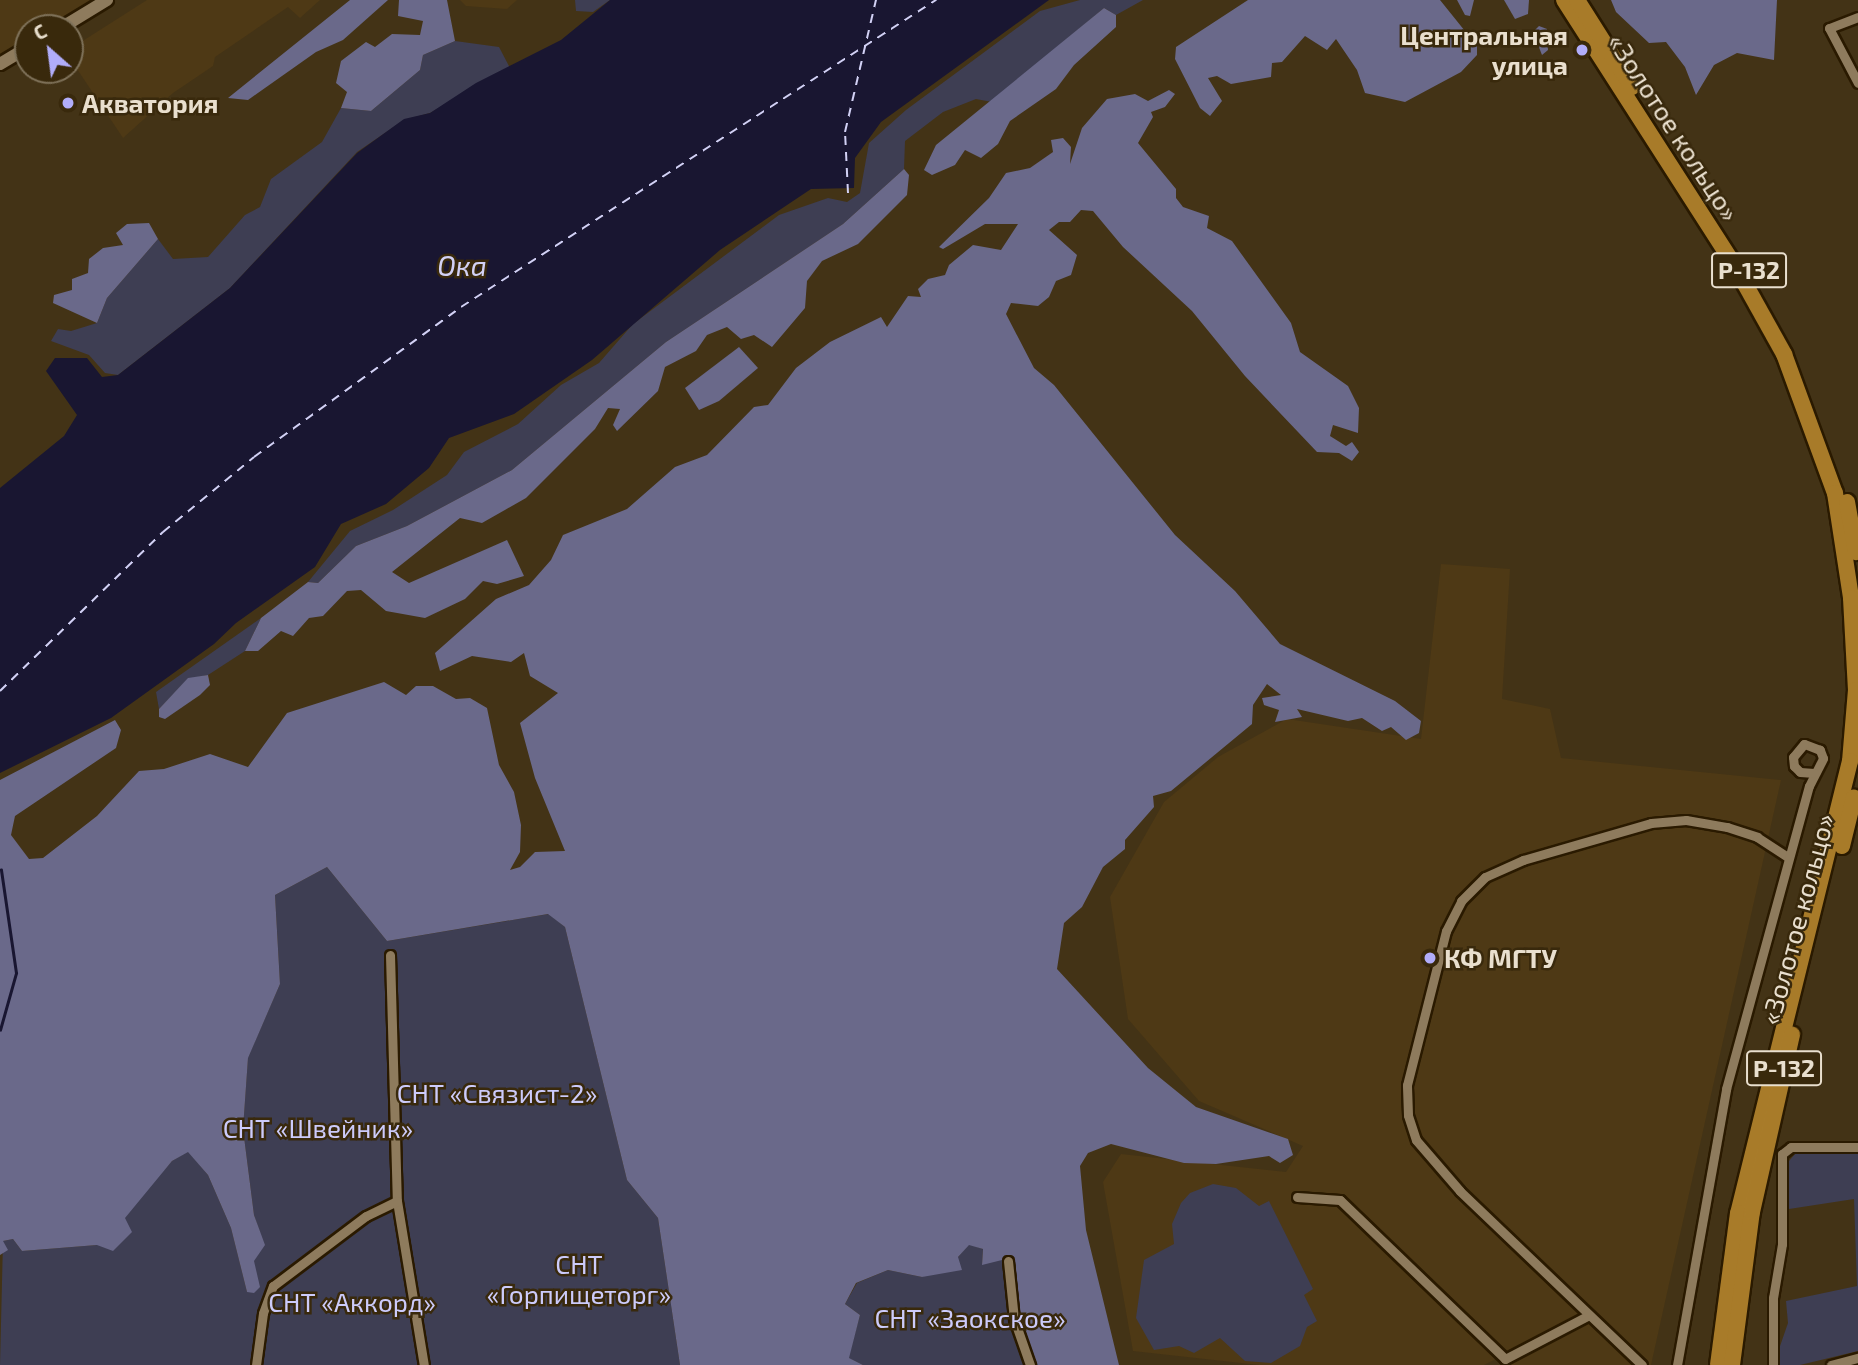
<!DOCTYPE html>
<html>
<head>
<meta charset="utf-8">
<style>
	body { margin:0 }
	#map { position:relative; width:1858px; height:1365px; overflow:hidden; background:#433316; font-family:"Exo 2",sans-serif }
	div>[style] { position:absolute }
	.built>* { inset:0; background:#4e3915 }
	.green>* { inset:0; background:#3e3e53 }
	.forest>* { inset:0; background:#6a698a }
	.water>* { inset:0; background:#191631 }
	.stream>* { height:2.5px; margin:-1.25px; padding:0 1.25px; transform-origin:1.25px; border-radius:1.25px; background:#191631 }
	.ferry>* { height:2px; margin-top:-1px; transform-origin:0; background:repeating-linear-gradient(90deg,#d2d1f5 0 9px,transparent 0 16px) }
	.roads { filter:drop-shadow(2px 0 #2a1a00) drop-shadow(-2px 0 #2a1a00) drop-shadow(0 2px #2a1a00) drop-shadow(0 -2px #2a1a00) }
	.street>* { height:9px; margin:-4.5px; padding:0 4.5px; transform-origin:4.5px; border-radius:4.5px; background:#8e7b5d }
	.secondary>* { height:12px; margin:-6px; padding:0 6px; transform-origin:6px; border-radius:6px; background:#8e7b5d }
	.highway>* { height:16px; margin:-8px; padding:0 8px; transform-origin:8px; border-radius:8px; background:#a87b29 }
	.dots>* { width:19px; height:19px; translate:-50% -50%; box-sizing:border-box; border:4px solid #39290c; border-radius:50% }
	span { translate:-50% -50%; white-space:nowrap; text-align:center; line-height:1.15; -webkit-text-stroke:5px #39290c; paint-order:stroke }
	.shield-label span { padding:2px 5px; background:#39290c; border:2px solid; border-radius:5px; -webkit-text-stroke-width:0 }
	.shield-label { font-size:24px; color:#e9dfce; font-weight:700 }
	.poi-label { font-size:26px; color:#e9dfce; font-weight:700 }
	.right { translate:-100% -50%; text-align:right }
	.left { translate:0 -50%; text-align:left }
	.street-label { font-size:26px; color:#e9dfce }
	.park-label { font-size:26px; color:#cccbfb }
	.water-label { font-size:28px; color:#d2d1f5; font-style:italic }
	.north { position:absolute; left:14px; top:14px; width:70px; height:70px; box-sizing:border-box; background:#39290c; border:2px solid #7f725a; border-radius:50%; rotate:332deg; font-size:19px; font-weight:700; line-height:28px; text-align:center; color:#e9dfce }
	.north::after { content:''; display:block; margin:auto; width:24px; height:32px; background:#b1adfa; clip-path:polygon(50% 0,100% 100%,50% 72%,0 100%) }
</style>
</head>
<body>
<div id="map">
	<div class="built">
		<div style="clip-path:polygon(0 0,97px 0,50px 28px,28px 28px,28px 41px,0 58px)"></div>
		<div style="clip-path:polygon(147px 0,320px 0,300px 18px,288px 7px,215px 57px,213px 66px,173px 93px,123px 138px,77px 69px,70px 49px)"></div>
		<div style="clip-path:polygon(460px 0,517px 0,507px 9px,466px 6px)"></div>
		<div style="clip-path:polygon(1441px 564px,1510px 569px,1502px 699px,1550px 709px,1561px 758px,1781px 780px,1651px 1365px,1506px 1365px,1498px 1358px,1484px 1365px,1259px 1365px,1133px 1351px,1103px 1182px,1121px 1154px,1286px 1172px,1303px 1146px,1199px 1101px,1128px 1019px,1110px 897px,1164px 802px,1218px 757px,1287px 719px,1421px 739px)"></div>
	</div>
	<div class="green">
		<div style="clip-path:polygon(575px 0,610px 0,593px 12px,576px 11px)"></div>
		<div style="clip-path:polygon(1080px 0,1143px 0,1116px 15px,1104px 8px,992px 102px,976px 99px,943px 112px,905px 141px,904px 169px,843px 224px,666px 342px,512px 470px,407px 526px,356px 546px,318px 583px,308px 582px,350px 531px,393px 510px,447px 475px,464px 452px,518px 424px,561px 385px,599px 363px,633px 324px,779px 215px,828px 198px,847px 202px,860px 193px,869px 143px,906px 110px,1040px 11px)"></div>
		<div style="clip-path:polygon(455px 41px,499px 47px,510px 68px,430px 113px,404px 120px,357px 152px,230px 288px,118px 375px,105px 373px,89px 355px,51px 341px,58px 329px,71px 331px,97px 323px,107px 298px,158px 239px,173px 259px,208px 257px,245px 215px,260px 207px,271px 179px,322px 142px,341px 108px,371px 111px,420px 70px,423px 55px)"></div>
		<div style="clip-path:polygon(261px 618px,245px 651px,208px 675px,188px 679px,159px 709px,156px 692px)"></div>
		<div style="clip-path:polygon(327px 867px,387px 941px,549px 914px,565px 927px,627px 1180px,658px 1218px,680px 1365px,0 1365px,3px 1241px,13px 1239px,22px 1251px,97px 1245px,172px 1161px,188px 1151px,208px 1175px,231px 1228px,247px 1292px,254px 1260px,264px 1245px,254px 1215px,243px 1129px,248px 1057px,280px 984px,275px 895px)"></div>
		<div style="clip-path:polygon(1849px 1148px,1858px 1151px,1858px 1351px,1800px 1365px,1780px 1365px,1779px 1349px,1788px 1323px,1786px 1301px,1857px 1286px,1854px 1199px,1789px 1209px,1789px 1161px,1795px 1154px)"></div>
		<div style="clip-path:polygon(1213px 1184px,1236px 1188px,1259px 1206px,1269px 1201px,1313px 1289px,1304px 1295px,1317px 1321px,1307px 1327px,1300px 1346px,1271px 1363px,1245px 1361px,1220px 1338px,1194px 1353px,1179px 1346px,1154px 1350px,1136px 1318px,1144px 1260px,1174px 1244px,1172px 1224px,1181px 1203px,1190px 1193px)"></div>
		<div style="clip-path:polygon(969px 1244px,983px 1249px,982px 1264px,1010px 1257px,1022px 1333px,1038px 1365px,863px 1365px,848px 1358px,860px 1315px,845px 1304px,857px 1283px,888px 1270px,922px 1277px,958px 1257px)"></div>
	</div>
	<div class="forest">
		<div style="clip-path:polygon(350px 0,388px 0,343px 40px,316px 52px,248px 100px,228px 98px)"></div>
		<div style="clip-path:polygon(399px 0,447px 0,455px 41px,423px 55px,420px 70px,371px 111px,341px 108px,347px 92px,336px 83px,341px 61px,366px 42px,375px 47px,392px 34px,420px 35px,423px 21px,398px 16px)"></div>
		<div style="clip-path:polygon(1248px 0,1440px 0,1477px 46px,1477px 55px,1461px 72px,1405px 102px,1365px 93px,1357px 70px,1336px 39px,1327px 50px,1305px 36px,1282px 62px,1272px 63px,1271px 77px,1231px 84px,1217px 76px,1208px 78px,1222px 101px,1210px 116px,1200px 108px,1175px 59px,1176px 47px)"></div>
		<div style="clip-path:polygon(1457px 0,1474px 0,1470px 16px,1465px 15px)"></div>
		<div style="clip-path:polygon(1504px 0,1529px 0,1528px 14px,1515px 19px)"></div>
		<div style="clip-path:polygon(1611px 0,1777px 0,1774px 60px,1737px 53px,1714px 65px,1696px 95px,1685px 67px,1666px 42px,1649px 43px,1616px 12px)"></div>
		<div style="clip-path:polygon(1104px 8px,1116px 15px,1116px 27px,1074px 65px,1056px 89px,1010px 121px,998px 144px,981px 158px,965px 150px,955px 165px,932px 175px,924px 170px,936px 145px)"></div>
		<div style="clip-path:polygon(1539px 26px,1547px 29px,1548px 50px,1542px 55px,1533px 32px)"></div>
		<div style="clip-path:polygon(1169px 90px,1175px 94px,1165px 107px,1151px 112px,1153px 117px,1138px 143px,1176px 189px,1176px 198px,1183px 207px,1209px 216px,1207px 228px,1232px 241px,1291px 323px,1300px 352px,1348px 386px,1359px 408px,1358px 433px,1333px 425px,1330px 436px,1346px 446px,1352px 442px,1359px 452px,1352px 461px,1339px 453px,1317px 452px,1245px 376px,1192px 311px,1123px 247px,1093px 211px,1081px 210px,1070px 222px,1059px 222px,1049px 230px,1077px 255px,1071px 275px,1056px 281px,1049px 297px,1038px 306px,1011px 303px,1006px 314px,1034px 368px,1054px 385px,1175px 535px,1235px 591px,1280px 644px,1395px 701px,1421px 721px,1419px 733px,1406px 740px,1391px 727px,1382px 731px,1362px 718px,1348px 721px,1297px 709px,1302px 717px,1275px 722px,1279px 710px,1264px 705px,1262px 698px,1281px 695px,1267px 684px,1253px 705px,1252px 724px,1171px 791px,1153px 796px,1154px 807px,1125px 840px,1125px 849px,1103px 867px,1082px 907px,1064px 923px,1057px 969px,1148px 1068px,1196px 1107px,1288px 1139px,1293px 1155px,1280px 1163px,1269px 1156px,1216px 1164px,1184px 1163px,1111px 1144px,1088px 1153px,1080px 1166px,1086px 1230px,1119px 1365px,1038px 1365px,1022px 1333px,1010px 1258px,982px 1265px,983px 1249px,969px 1245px,958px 1257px,962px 1270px,922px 1277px,888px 1270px,856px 1283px,845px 1304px,860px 1315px,849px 1358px,863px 1365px,680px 1365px,658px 1218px,627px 1180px,565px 927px,548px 914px,387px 941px,327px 867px,275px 895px,280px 984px,248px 1058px,243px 1129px,254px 1215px,265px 1245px,254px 1261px,260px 1287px,254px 1293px,247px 1292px,231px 1228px,208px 1175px,188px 1152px,172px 1161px,125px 1218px,132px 1232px,113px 1251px,97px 1245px,22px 1251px,13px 1239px,3px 1241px,8px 1250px,0 1255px,0 780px,115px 720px,121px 730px,116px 748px,15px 816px,11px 835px,29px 859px,43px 858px,97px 816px,139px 771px,164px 769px,210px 754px,248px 767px,287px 713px,384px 682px,406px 695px,416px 686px,433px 686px,456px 699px,470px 698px,487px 708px,499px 765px,514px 792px,521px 825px,520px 852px,510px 870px,520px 867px,535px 852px,565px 851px,535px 778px,520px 723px,558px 693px,530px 676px,524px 653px,511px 662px,472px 656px,440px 671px,435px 653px,496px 599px,529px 585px,551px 560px,563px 535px,627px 509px,675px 467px,707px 455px,754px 407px,768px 405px,796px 368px,830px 342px,881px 317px,887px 327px,908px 296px,921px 297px,918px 289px,928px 279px,945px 275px,949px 265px,973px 245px,1001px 250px,1018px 224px,985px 224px,943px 249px,939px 247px,989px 198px,1006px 173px,1030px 168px,1053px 152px,1051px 140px,1063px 138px,1071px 147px,1070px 164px,1082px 128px,1107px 99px,1135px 94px,1148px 101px)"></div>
		<div style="clip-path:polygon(904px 169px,909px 175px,907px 195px,858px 244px,822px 261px,807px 281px,805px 308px,772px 347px,754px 335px,741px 339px,727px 327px,707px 335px,696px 351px,665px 367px,658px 391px,617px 431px,613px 425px,620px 409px,608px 408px,595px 429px,526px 498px,482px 523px,460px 518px,392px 572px,409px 583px,507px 540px,524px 576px,497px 584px,483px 581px,465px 599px,425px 618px,386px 611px,361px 590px,347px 591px,323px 616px,309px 618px,293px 636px,281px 631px,258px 651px,245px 651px,261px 618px,308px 582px,318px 583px,356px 546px,407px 526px,512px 470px,666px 342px,843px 224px)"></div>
		<div style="clip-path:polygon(149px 223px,158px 239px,107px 298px,97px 323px,53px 303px,54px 295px,72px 290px,72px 279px,88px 273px,89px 259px,103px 248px,123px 245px,116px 233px,127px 224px)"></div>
		<div style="clip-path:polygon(739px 347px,758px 368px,719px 401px,699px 410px,685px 388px)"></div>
		<div style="clip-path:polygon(208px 675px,210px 685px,200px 695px,165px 719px,159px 717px,159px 709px,188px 678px)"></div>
	</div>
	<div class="water">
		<div style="clip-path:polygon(610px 0,1049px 0,881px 122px,855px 158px,854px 188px,811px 189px,720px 250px,592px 360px,514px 414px,449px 438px,429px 468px,386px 504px,341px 524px,315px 567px,236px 623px,214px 644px,111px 718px,0 773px,0 488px,64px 436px,77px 415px,46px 371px,55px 358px,87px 358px,102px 377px,118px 375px,230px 288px,357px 153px,404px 119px,430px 113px,476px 83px,561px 40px)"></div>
	</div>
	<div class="stream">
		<div style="left:0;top:1030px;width:59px;rotate:-74.3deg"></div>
		<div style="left:16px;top:973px;width:104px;rotate:-98.3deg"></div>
	</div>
	<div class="ferry">
		<div style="left:848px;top:193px;width:61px;rotate:-92.8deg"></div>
		<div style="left:845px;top:132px;width:136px;rotate:-76.8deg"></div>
		<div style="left:0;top:691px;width:228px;rotate:-44.3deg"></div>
		<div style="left:163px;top:532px;width:118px;rotate:-39.5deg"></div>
		<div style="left:254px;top:457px;width:256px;rotate:-35.9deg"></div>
		<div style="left:461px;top:307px;width:566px;rotate:-32.88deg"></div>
	</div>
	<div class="roads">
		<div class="street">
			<div style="left:1858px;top:17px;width:31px;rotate:159deg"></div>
			<div style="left:1829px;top:28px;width:62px;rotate:62.2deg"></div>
			<div style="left:390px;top:955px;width:246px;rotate:88.4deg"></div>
			<div style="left:397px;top:1201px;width:166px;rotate:80.7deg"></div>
			<div style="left:1297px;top:1197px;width:43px;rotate:4deg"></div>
			<div style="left:1340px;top:1200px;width:229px;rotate:43.9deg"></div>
			<div style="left:1505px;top:1359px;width:95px;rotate:-27.6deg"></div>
			<div style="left:1008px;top:1261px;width:58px;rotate:84.1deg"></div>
			<div style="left:1014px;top:1319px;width:49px;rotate:70.8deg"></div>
			<div style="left:256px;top:1365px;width:52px;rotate:-82.3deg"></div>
			<div style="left:263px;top:1313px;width:29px;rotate:-70deg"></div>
			<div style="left:273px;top:1286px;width:116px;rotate:-37deg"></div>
			<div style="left:366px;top:1216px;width:34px;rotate:-26deg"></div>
			<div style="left:1642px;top:1365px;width:252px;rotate:-136.3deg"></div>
			<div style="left:1460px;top:1191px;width:67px;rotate:-130.8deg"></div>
			<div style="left:1416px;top:1140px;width:26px;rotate:-108deg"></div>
			<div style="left:1408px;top:1115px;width:30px;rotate:-92deg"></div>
			<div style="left:1407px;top:1085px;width:159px;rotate:-75.8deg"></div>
			<div style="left:1446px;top:931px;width:34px;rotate:-63deg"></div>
			<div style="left:1461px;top:901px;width:34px;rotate:-45deg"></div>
			<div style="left:1485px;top:877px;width:42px;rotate:-24.1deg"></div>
			<div style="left:1523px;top:860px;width:133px;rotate:-16.1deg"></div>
			<div style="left:1651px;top:823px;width:35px;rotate:-5deg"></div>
			<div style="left:1686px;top:820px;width:42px;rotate:9.7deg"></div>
			<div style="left:1727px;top:827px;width:32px;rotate:18deg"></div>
			<div style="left:1757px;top:837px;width:37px;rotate:33deg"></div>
			<div style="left:1677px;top:1365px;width:280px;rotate:-79.9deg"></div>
			<div style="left:1726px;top:1089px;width:314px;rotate:-74.7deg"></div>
			<div style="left:1809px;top:786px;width:31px;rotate:-63deg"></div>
			<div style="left:1823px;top:758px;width:9px;rotate:-111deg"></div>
			<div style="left:1820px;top:750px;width:17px;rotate:-159deg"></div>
			<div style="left:1804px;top:744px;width:17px;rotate:130deg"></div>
			<div style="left:1793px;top:757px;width:9px;rotate:84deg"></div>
			<div style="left:1794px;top:766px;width:8px;rotate:45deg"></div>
			<div style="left:1800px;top:772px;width:14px;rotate:4deg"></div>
			<div style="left:1773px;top:1365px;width:67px;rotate:-90deg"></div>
			<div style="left:1773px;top:1298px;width:55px;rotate:-80.5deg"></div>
			<div style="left:1782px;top:1244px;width:90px;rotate:-90deg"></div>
			<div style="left:1782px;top:1154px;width:11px;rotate:-38deg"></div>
			<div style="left:1791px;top:1147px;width:67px"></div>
			<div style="left:1831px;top:1365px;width:28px;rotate:-15deg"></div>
		</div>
		<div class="secondary">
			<div style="left:61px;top:28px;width:54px;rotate:-31.3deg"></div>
			<div style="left:0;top:64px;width:33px;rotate:-31deg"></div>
		</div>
		<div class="highway">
			<div style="left:1564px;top:0;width:316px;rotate:57.3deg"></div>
			<div style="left:1735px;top:266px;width:101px;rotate:60.9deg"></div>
			<div style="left:1784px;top:354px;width:148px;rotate:69.9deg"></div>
			<div style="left:1835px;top:493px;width:106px;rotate:81.3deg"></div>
			<div style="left:1851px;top:598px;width:92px;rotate:86.9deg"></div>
			<div style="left:1856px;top:690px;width:71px;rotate:94.8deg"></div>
			<div style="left:1850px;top:761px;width:466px;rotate:103.9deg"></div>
			<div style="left:1738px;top:1213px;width:153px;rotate:97.5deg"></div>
			<div style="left:1577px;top:0;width:103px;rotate:57.7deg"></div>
			<div style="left:1847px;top:502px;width:51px;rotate:79.8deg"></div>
			<div style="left:1842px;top:846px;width:50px;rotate:-76.2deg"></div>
			<div style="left:1732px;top:1365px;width:154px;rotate:-82.6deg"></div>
			<div style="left:1752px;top:1212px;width:182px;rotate:-77.3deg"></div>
		</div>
	</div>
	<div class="dots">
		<div style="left:1582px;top:50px;background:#b1adfa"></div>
		<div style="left:68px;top:103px;background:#b1adfa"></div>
		<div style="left:1430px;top:958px;background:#b1adfa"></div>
	</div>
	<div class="shield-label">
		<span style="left:1749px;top:270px">Р-132</span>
		<span style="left:1784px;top:1068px">Р-132</span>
	</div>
	<div class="poi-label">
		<span class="right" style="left:1568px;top:50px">Центральная<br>улица</span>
		<span class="left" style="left:82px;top:103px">Акватория</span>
		<span class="left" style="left:1444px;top:958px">КФ МГТУ</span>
	</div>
	<div class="street-label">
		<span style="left:1674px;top:127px;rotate:57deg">«Золотое кольцо»</span>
		<span style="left:1797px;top:919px;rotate:-75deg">«Золотое кольцо»</span>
	</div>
	<div class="park-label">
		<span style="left:497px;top:1093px">СНТ «Связист-2»</span>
		<span style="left:318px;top:1128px">СНТ «Швейник»</span>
		<span style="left:579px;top:1279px">СНТ<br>«Горпищеторг»</span>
		<span style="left:352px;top:1302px">СНТ «Аккорд»</span>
		<span style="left:970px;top:1318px">СНТ «Заокское»</span>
	</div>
	<div class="water-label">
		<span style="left:462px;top:265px">Ока</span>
	</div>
	<div class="north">С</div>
</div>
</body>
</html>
